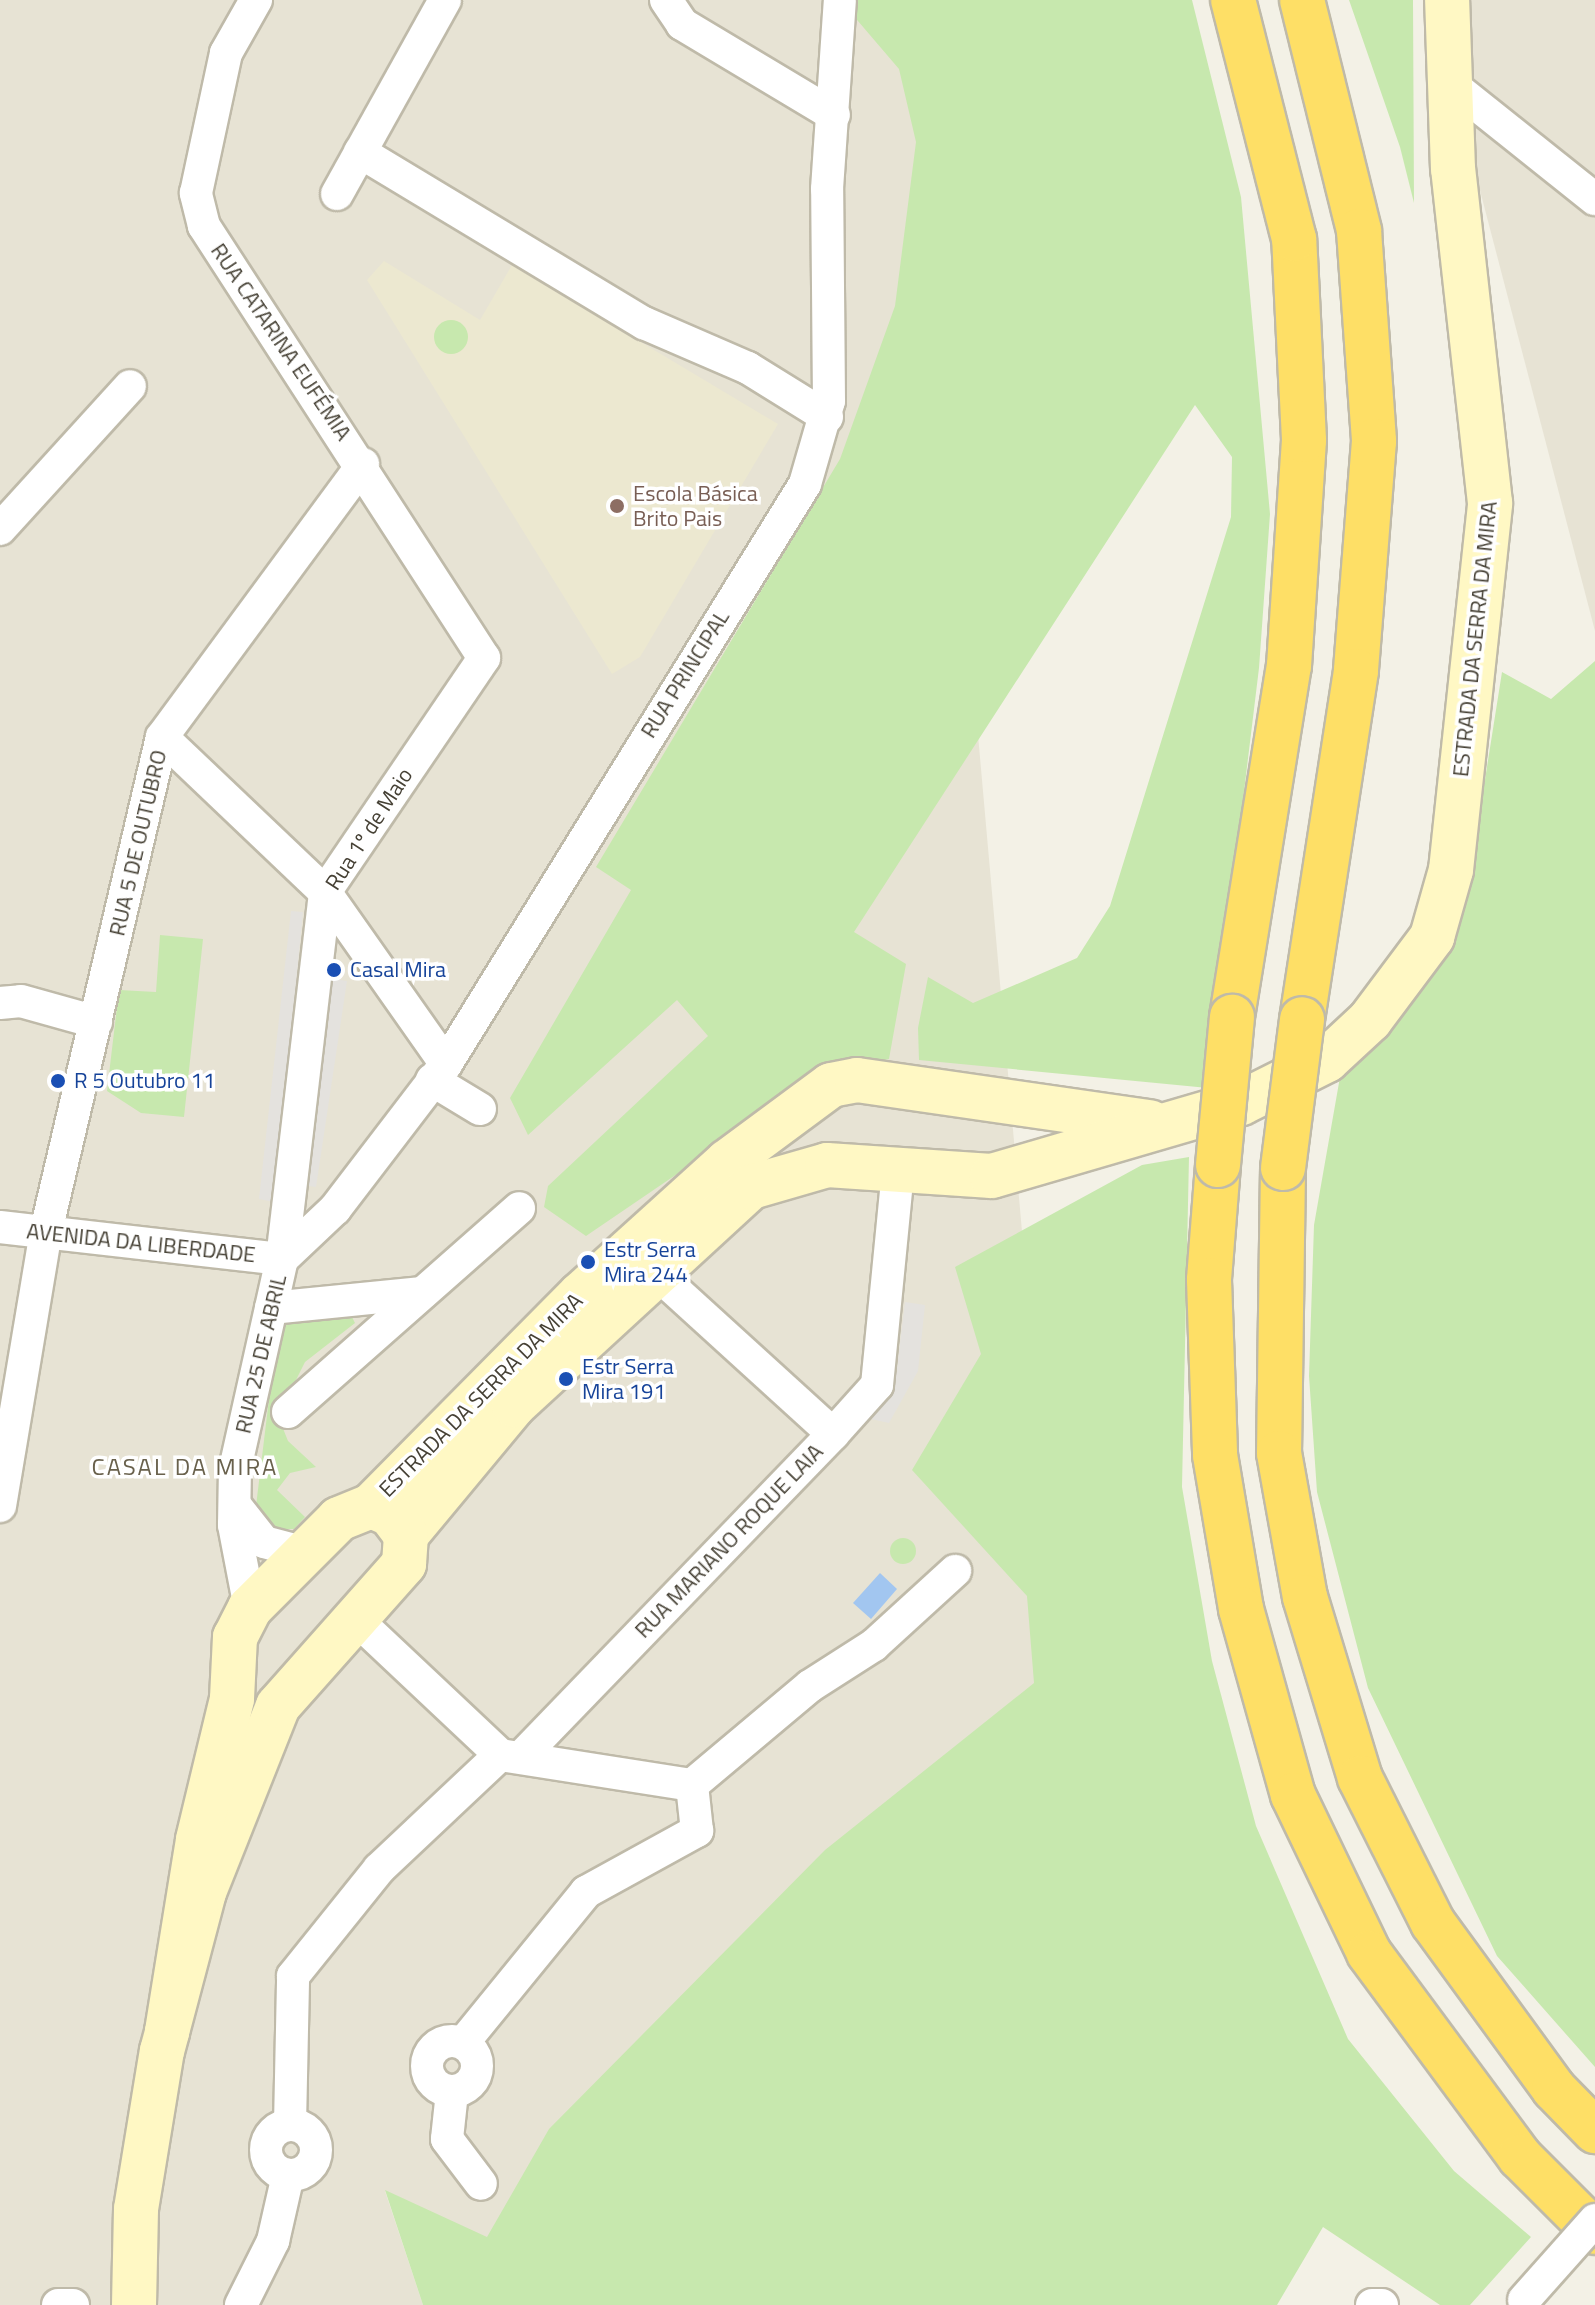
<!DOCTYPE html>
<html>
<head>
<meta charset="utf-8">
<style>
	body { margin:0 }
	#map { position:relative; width:1595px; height:2305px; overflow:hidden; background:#f3f1e6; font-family:"Titillium Web",sans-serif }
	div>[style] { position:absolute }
	.residential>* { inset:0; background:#e7e3d4 }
	.education>* { inset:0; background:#ece8d0 }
	.green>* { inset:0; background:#c7e8ae }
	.round { border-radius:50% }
	.parking>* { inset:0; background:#e4e2de }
	.water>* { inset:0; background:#a2c6f0 }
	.roads { filter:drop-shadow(2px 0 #bfbaa9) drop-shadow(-2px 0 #bfbaa9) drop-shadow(0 2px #bfbaa9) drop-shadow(0 -2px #bfbaa9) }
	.street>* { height:32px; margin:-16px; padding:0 16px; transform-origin:16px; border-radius:16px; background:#fff }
	.street>.ring { margin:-16px; padding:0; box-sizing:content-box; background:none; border:32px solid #fff; border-radius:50% }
	.secondary>* { height:44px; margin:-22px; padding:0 22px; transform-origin:22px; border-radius:22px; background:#fff8c4 }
	.highway>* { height:44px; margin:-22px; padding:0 22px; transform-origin:22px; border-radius:22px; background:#fedf66 }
	.bridges { filter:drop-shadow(2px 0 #bfbaa9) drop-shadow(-2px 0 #bfbaa9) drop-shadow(0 2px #bfbaa9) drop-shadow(0 -2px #bfbaa9) }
	.street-bridge>* { height:32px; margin:-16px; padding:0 16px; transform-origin:16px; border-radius:16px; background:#fff }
	.highway-bridge>* { height:44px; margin:-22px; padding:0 22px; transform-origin:22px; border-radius:22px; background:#fedf66 }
	.dots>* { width:22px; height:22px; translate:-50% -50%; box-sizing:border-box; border:4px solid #fff; border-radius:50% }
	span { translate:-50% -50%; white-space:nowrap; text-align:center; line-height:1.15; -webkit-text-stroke:7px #fff; paint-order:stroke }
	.street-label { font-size:22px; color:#464135 }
	.education-label { font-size:22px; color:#785e54 }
	.left { translate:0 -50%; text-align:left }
	.transit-label { font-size:22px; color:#164399 }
	.neighbourhood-label { font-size:24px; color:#69614c; letter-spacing:2px }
</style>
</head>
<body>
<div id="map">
	<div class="residential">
		<div style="clip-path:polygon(0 0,884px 0,920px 80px,1062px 1683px,487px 2238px,385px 2191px,423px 2305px,0 2305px)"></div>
		<div style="clip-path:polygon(1447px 0,1595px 0,1595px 631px,1471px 156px)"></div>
	</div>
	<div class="education">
		<div style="clip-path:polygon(384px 261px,480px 320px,512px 265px,778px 424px,640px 657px,612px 674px,367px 280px)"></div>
	</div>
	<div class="green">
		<div style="clip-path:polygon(840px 0,1192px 0,1241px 197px,1270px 514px,1259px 668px,1208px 1088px,919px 1060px,918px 1028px,928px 977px,973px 1003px,1077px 958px,1110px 906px,1231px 517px,1232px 457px,1195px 405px,854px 932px,906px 964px,889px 1059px,828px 1071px,586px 1236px,544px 1207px,548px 1186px,708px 1036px,677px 1000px,528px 1135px,510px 1098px,631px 890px,596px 867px,840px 459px,895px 306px,916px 142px,899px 69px)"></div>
		<div style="clip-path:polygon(1349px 0,1413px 0,1414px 203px,1400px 147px)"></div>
		<div class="round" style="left:434px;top:320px;width:34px;height:34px"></div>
		<div style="clip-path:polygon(1595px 661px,1595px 2067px,1497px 1956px,1368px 1688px,1317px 1492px,1309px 1376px,1314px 1225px,1340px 1077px,1421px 992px,1465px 906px,1502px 672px,1551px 699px)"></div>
		<div style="clip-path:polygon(160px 935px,203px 939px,184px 1117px,141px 1113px,107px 1091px,119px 990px,156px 992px)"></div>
		<div style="clip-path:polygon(1189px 1157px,1182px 1487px,1212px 1661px,1256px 1826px,1348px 2039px,1454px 2171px,1531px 2237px,1470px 2305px,1440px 2305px,1323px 2227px,1277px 2305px,423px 2305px,385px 2190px,487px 2237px,549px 2129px,825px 1850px,1034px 1683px,1027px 1596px,912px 1470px,981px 1354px,955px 1267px,1142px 1165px)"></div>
		<div style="clip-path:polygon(350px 1313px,355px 1323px,305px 1362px,278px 1416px,288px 1441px,316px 1467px,290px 1473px,277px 1490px,305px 1517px,294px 1529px,276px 1529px,256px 1506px,278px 1325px)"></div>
		<div class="round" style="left:890px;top:1538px;width:26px;height:26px"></div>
	</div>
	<div class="parking">
		<div style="clip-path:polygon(291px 911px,303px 912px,274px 1202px,259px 1199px)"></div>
		<div style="clip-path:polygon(326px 978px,347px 981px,316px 1187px,302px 1185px)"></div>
		<div style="clip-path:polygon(905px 1302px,925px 1305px,918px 1371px,889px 1423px,871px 1419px,897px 1368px)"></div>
	</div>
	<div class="water">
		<div style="clip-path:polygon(880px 1573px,897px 1589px,871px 1619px,853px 1603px)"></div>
	</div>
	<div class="roads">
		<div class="street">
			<div style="left:666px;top:0;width:29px;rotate:56deg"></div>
			<div style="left:682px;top:24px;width:177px;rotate:30.9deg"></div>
			<div style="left:1452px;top:85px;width:183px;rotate:38.6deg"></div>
			<div style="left:360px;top:152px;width:332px;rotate:31.1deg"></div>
			<div style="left:644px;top:323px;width:113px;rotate:23.4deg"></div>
			<div style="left:748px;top:368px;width:93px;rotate:31.8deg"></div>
			<div style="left:337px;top:194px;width:222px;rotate:-60.9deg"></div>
			<div style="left:0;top:529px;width:193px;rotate:-47.7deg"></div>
			<div style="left:162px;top:737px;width:225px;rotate:43.6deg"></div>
			<div style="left:325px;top:892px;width:210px;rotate:54.9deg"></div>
			<div style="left:0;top:1003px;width:21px;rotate:-5deg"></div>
			<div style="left:21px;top:1001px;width:78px;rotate:15.6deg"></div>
			<div style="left:432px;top:1080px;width:56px;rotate:31.1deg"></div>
			<div style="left:0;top:1227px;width:284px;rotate:6.5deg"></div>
			<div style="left:282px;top:1259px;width:73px;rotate:-43.3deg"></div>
			<div style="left:335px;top:1209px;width:183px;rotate:-52.6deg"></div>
			<div style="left:446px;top:1064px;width:682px;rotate:-58.24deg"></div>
			<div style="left:805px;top:484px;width:86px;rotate:-73.9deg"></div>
			<div style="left:829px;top:401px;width:212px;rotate:-90.5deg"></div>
			<div style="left:827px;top:189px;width:189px;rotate:-86.1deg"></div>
			<div style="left:271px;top:1308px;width:152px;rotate:-5.7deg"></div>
			<div style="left:288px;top:1412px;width:308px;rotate:-41.4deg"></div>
			<div style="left:833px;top:1434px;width:66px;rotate:-48.1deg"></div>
			<div style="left:877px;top:1385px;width:216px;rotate:-84.4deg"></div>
			<div style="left:235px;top:1505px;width:47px;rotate:51.9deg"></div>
			<div style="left:264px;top:1542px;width:43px;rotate:14.7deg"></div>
			<div style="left:0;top:1506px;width:279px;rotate:-80.5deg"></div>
			<div style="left:46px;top:1231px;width:507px;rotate:-76.79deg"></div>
			<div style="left:162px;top:737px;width:339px;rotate:-53.6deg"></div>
			<div style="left:250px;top:1608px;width:85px;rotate:-100.9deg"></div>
			<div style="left:234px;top:1525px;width:56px;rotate:-89deg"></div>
			<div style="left:235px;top:1469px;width:215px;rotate:-77.4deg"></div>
			<div style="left:282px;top:1259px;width:370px;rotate:-83.3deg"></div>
			<div style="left:325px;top:892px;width:283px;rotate:-55.8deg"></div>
			<div style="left:484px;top:658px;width:515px;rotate:-122.95deg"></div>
			<div style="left:204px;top:226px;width:34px;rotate:-104deg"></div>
			<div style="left:196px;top:193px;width:143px;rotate:-77.9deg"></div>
			<div style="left:226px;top:53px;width:61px;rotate:-60.5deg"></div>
			<div style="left:358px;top:1621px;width:195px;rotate:43.3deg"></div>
			<div style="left:500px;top:1755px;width:194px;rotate:8.9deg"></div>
			<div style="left:692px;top:1785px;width:154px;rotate:-40deg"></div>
			<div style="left:810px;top:1686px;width:76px;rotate:-32.6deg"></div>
			<div style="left:874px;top:1645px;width:110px;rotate:-42.4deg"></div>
			<div style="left:525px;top:1753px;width:443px;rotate:-46deg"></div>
			<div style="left:833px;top:1434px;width:241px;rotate:-137.7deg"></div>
			<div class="ring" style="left:427px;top:2041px;width:18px;height:18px"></div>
			<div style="left:463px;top:2043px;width:195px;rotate:-50.8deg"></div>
			<div style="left:586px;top:1892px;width:127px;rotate:-28.8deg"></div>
			<div style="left:697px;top:1831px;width:46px;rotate:-96.2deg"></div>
			<div style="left:452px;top:2092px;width:47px;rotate:96.1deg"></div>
			<div style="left:447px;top:2139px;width:56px;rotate:52.9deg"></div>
			<div style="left:290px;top:2125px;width:149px;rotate:-88.8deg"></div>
			<div style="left:293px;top:1976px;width:137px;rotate:-51.2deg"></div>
			<div style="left:379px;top:1869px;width:166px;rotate:-43.3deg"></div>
			<div class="ring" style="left:266px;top:2125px;width:18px;height:18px"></div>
			<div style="left:58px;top:2305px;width:15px"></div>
			<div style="left:241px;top:2305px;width:72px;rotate:-63.4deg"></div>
			<div style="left:273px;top:2241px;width:68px;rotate:-77.2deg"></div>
			<div style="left:1372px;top:2305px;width:10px"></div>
		</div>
		<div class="secondary">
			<div style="left:371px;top:1506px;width:298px;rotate:-45.3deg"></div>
			<div style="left:581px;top:1294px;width:197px;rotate:-42.1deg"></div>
			<div style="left:727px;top:1162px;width:129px;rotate:-36.5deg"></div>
			<div style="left:831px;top:1085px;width:26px;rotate:-11deg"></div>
			<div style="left:857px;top:1080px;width:296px;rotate:8.2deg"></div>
			<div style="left:406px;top:1535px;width:169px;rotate:-50.3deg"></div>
			<div style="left:514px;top:1405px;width:322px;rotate:-42.6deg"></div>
			<div style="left:751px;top:1187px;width:79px;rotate:-16.1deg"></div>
			<div style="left:827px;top:1165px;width:165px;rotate:3.8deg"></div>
			<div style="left:992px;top:1176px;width:259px;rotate:-16.3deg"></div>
			<div style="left:1241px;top:1103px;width:96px;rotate:-26.6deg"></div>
			<div style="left:1327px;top:1060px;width:59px;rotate:-42.9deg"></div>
			<div style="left:1370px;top:1020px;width:104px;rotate:-53.2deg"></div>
			<div style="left:1432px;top:937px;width:70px;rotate:-74.2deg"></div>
			<div style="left:1451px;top:870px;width:369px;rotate:-83.9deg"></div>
			<div style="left:1490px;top:503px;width:336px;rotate:-96.3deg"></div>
			<div style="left:1453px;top:169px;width:169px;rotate:-92deg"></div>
			<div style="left:134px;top:2305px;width:96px;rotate:-88.8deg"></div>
			<div style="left:136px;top:2209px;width:160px;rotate:-80.7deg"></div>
			<div style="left:162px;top:2051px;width:20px;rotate:-75deg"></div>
			<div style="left:167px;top:2032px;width:145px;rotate:-75.2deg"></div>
			<div style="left:204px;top:1892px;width:200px;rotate:-68.3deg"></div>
			<div style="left:278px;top:1706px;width:190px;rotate:-48.4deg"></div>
			<div style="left:404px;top:1564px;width:29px;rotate:-86deg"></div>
			<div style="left:406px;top:1535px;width:26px;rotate:-127deg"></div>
			<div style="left:390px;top:1514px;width:21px;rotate:-157deg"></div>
			<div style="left:371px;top:1506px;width:35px;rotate:158deg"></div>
			<div style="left:339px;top:1519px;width:126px;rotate:135deg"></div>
			<div style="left:250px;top:1608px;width:33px;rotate:117deg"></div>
			<div style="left:235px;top:1637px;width:62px;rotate:92.8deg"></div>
			<div style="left:232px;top:1699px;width:145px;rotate:103.6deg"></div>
			<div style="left:198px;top:1840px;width:194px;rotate:99.2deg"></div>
		</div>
		<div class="highway">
			<div style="left:1302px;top:0;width:238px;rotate:76.1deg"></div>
			<div style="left:1359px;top:231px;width:211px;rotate:85.9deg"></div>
			<div style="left:1374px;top:441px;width:231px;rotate:94.5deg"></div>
			<div style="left:1356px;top:671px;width:352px;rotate:98.8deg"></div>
			<div style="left:1232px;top:1017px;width:356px;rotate:-80.8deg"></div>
			<div style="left:1289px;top:666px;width:226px;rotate:-86.2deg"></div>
			<div style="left:1304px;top:440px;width:201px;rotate:-92.8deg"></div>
			<div style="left:1294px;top:239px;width:247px;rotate:-104.3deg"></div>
			<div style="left:1218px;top:1165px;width:115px;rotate:94.5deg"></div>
			<div style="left:1209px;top:1280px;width:175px;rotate:88deg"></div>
			<div style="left:1215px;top:1455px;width:156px;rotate:80.4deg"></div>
			<div style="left:1241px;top:1609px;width:193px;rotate:74.4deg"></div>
			<div style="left:1293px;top:1795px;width:175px;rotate:64.3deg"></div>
			<div style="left:1369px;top:1953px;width:254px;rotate:53.5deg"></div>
			<div style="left:1520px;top:2157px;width:106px;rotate:45deg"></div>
			<div style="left:1283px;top:1168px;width:285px;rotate:90.8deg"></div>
			<div style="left:1279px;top:1453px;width:146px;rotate:79.8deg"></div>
			<div style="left:1305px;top:1597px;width:189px;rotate:73.1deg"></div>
			<div style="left:1360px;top:1778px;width:162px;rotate:63.3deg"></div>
			<div style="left:1433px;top:1923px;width:205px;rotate:53.9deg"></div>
			<div style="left:1554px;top:2089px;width:59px;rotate:45.7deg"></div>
		</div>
	</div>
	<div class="bridges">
		<div class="street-bridge">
			<div style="left:1524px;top:2300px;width:107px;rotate:-48.4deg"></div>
		</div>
		<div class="highway-bridge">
			<div style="left:1218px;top:1165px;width:149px;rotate:-84.6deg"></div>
			<div style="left:1283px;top:1168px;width:150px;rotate:-82.7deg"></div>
		</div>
	</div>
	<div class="dots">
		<div style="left:617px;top:506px;background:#8d6e63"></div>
		<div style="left:334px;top:970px;background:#1a4fb4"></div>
		<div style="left:58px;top:1081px;background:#1a4fb4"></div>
		<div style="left:588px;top:1262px;background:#1a4fb4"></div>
		<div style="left:566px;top:1379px;background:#1a4fb4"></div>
	</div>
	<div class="street-label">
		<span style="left:281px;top:342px;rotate:56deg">RUA CATARINA EUFÉMIA</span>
		<span style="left:1475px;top:639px;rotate:-84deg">ESTRADA DA SERRA DA MIRA</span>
		<span style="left:685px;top:674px;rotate:-58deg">RUA PRINCIPAL</span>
		<span style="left:369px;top:829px;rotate:-57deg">Rua 1º de Maio</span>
		<span style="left:138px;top:843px;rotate:-77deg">RUA 5 DE OUTUBRO</span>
		<span style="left:141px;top:1243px;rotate:6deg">AVENIDA DA LIBERDADE</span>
		<span style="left:261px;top:1354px;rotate:-77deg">RUA 25 DE ABRIL</span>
		<span style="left:481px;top:1395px;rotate:-45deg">ESTRADA DA SERRA DA MIRA</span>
		<span style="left:729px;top:1541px;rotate:-46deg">RUA MARIANO ROQUE LAIA</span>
	</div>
	<div class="education-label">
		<span class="left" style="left:633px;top:506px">Escola Básica<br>Brito Pais</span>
	</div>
	<div class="transit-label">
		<span class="left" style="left:350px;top:970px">Casal Mira</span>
		<span class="left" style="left:74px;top:1081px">R 5 Outubro 11</span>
		<span class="left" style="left:604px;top:1262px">Estr Serra<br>Mira 244</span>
		<span class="left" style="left:582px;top:1379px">Estr Serra<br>Mira 191</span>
	</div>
	<div class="neighbourhood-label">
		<span style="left:185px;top:1467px">CASAL DA MIRA</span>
	</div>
</div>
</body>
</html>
